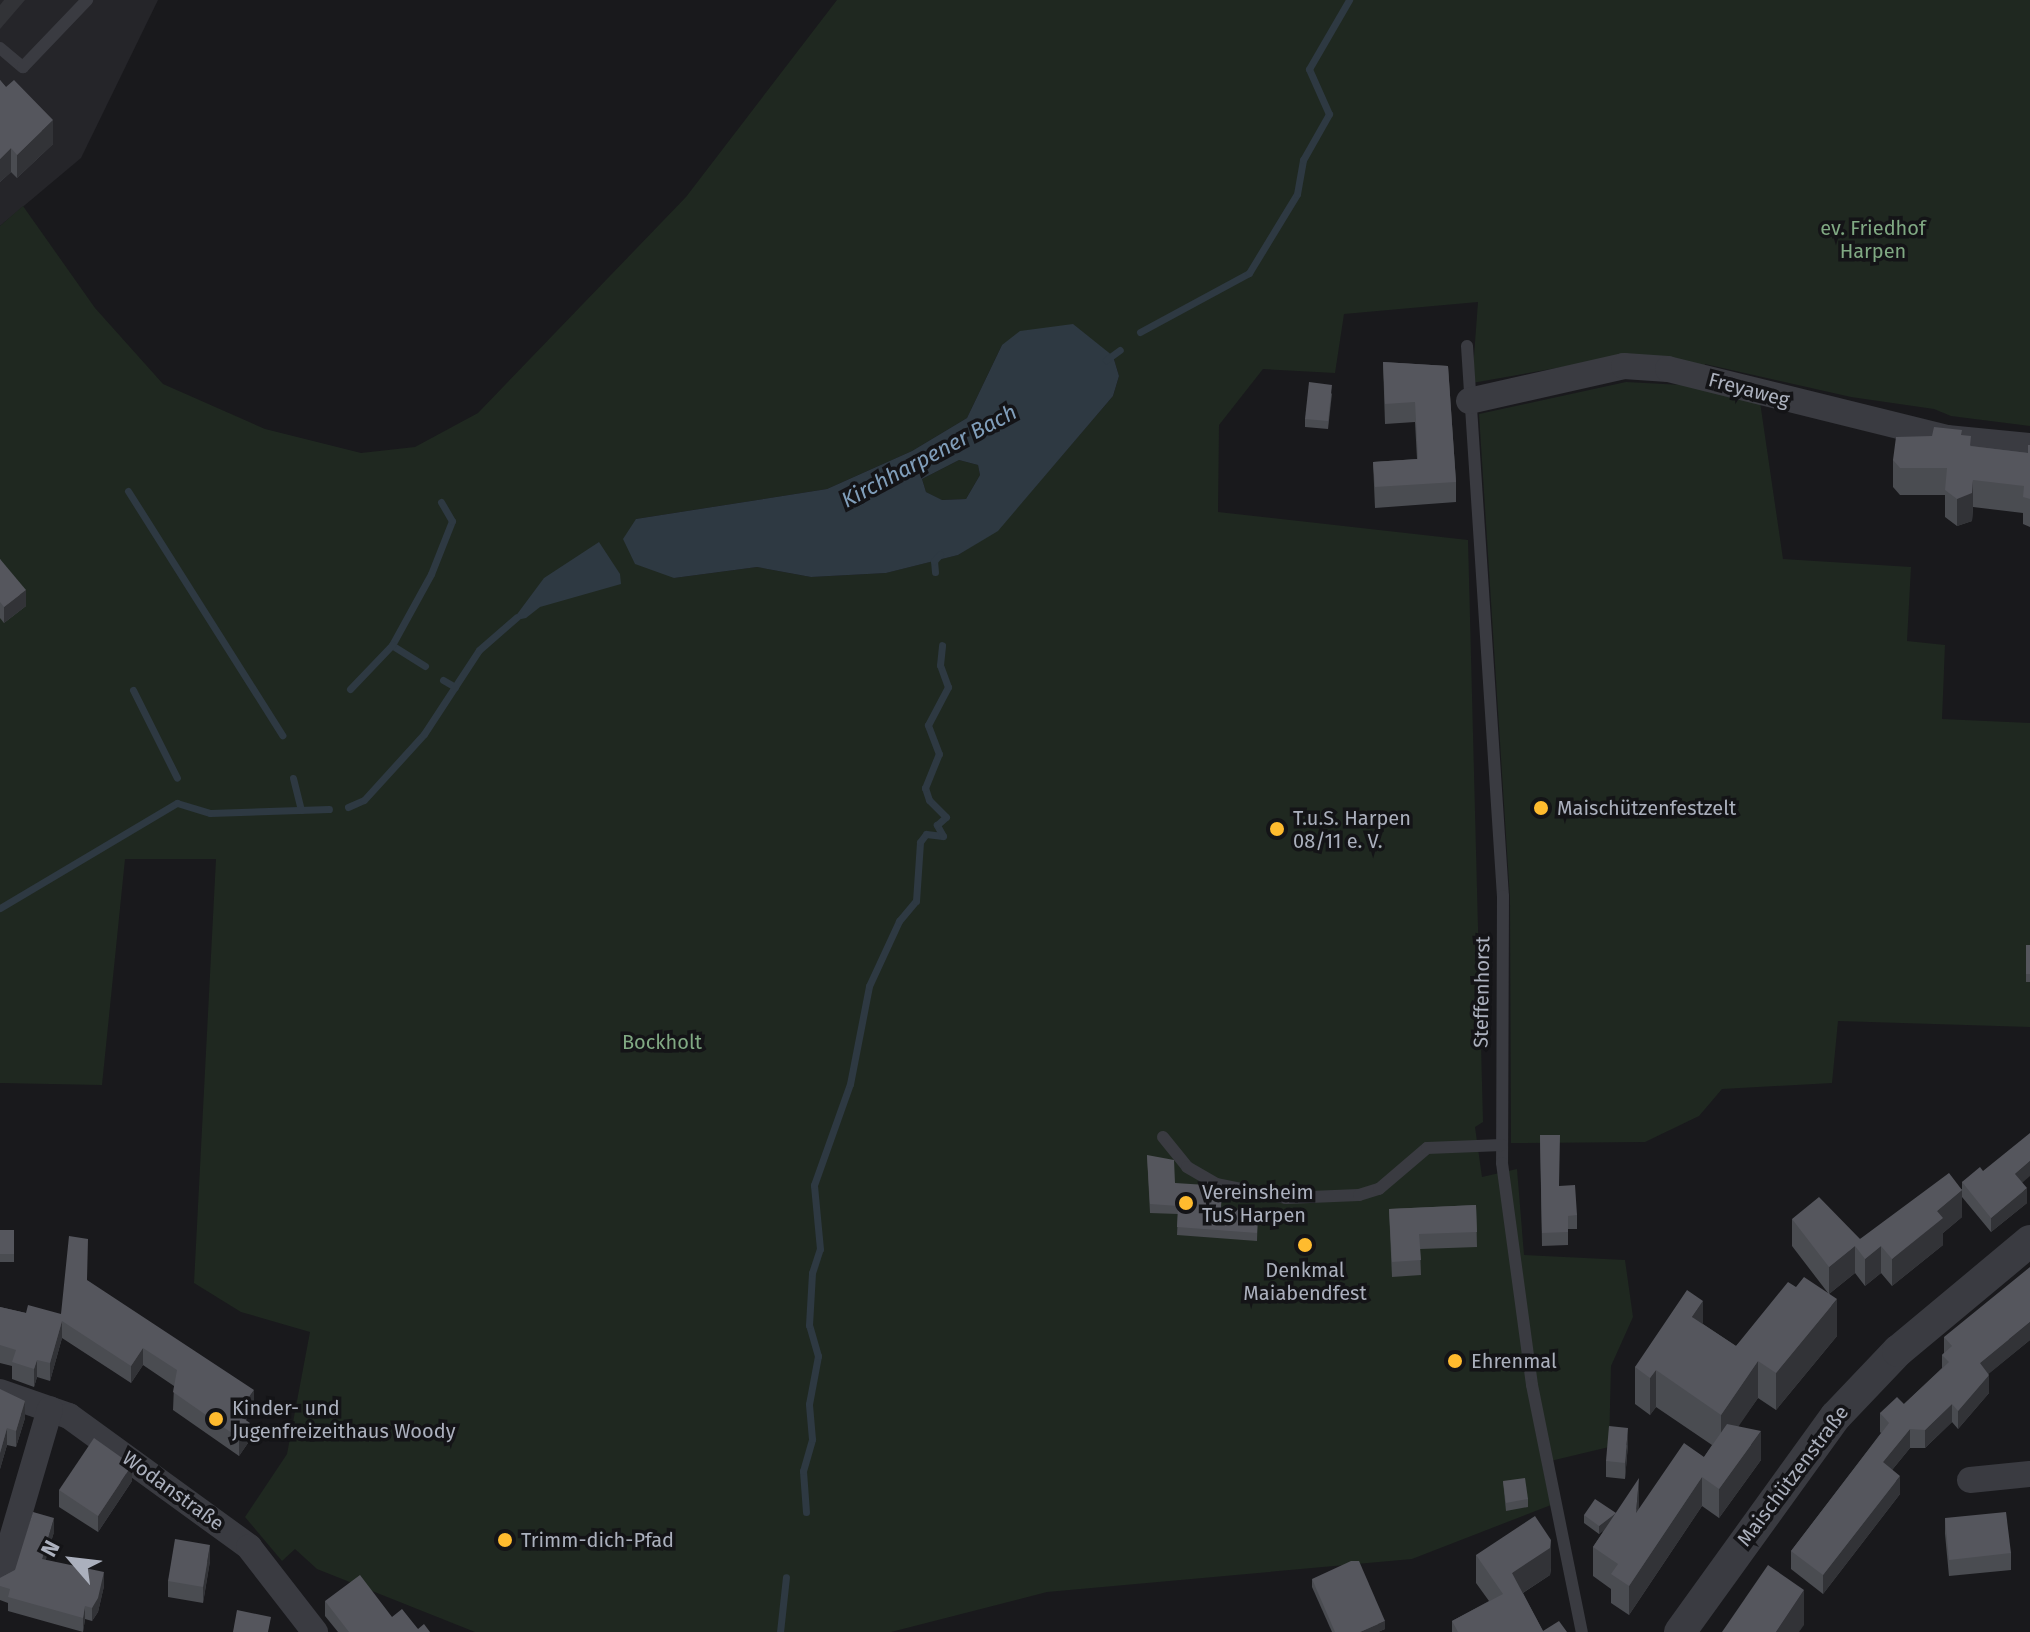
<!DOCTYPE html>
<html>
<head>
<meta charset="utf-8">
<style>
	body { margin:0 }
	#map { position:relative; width:2030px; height:1632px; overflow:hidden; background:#19191c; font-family:"Fira Sans",sans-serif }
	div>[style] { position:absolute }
	.built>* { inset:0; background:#252529 }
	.green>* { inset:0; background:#1f2820 }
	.water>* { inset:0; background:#2e3942 }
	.stream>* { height:7px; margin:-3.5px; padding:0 3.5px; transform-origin:3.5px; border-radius:3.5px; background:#2e3942 }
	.service>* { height:12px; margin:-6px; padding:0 6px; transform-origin:6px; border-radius:6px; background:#3a3b41 }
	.minor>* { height:26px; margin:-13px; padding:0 13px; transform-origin:13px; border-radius:13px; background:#3a3b41 }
	.tertiary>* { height:32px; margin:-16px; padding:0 16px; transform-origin:16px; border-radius:16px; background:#3a3b41 }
	.wall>* { inset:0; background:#4a4c51 }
	.shaded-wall>* { inset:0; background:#323337 }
	.building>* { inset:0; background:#55565d }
	.dots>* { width:22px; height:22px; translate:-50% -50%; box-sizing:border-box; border:4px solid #141417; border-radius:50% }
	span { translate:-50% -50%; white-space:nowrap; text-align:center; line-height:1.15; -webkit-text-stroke:7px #141417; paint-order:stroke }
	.park-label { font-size:20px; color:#80a983 }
	.street-label { font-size:20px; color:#abb0bd }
	.poi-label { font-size:20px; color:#abb0bd }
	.left { translate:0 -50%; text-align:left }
	.water-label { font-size:22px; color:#809eba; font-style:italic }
	.north { position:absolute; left:32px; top:1520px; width:80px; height:80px; -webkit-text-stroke:6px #141417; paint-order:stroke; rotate:298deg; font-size:22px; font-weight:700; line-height:32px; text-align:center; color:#abb0bd }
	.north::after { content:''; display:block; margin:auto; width:28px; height:36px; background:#abb0bd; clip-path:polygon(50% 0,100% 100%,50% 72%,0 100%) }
</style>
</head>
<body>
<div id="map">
	<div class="built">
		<div style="clip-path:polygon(0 0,158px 0,81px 158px,0 226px)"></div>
	</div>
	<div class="green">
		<div style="clip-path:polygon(evenodd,837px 0,2030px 0,2030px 426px,1951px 416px,1934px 409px,1851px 397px,1705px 364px,1704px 368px,1625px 356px,1472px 383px,1478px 302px,1344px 314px,1335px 373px,1263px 369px,1219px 425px,1218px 512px,1468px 540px,1483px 1122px,1475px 1127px,1482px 1177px,1517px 1169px,1524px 1255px,1625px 1260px,1633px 1317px,1611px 1366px,1609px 1447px,1542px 1463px,1551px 1505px,1412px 1559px,1047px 1592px,891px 1632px,475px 1632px,317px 1569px,295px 1549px,282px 1561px,245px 1517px,287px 1454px,310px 1332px,241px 1312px,194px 1283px,216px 859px,125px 859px,102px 1085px,0 1083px,0 226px,23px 206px,95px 308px,163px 384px,265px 429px,361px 453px,415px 447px,478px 413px,686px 197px,837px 0,1002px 345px,1113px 356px,1119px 376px,1113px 396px,998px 530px,958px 555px,886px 573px,811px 577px,757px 567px,674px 578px,636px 519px,827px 489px,912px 451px,967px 418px,1002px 345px)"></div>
		<div style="clip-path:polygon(1626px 382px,1701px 386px,1760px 402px,1783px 559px,1911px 567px,1907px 641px,1945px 645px,1942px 719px,2030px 723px,2030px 1027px,1838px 1021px,1832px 1083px,1722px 1089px,1699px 1116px,1645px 1142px,1511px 1143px,1510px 898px,1479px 414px)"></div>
		<div style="clip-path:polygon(959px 460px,978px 465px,980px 475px,966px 499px,941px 500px,926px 492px,922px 479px)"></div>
	</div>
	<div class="water">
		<div style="clip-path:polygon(evenodd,1073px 324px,1113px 356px,1119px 376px,1113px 396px,998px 531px,958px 555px,886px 573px,811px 577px,757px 567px,674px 578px,635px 564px,623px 539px,636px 519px,827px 489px,912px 451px,967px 418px,1002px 345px,1020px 331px,1073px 324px,959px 460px,978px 465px,980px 475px,966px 499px,942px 500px,926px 492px,922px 479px,959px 460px)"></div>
		<div style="clip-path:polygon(599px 542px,620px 574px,621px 584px,540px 607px,526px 618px,512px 621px,544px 578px)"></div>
	</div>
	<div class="stream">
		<div style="left:1140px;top:332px;width:124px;rotate:-28.4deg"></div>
		<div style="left:1249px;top:273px;width:92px;rotate:-58.7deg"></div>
		<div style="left:1297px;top:194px;width:35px;rotate:-80deg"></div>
		<div style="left:1303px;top:160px;width:53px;rotate:-60.5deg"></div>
		<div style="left:1329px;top:114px;width:49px;rotate:-114deg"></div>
		<div style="left:1309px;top:69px;width:80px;rotate:-59.9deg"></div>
		<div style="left:1106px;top:360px;width:17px;rotate:-36deg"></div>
		<div style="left:128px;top:491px;width:289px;rotate:57.7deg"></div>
		<div style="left:935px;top:572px;width:11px;rotate:-95deg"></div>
		<div style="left:934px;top:561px;width:9px;rotate:-49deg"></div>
		<div style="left:425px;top:666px;width:39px;rotate:-148deg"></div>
		<div style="left:392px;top:645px;width:81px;rotate:-61.2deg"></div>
		<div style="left:431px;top:574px;width:57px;rotate:-68.4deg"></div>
		<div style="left:452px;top:521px;width:22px;rotate:-120deg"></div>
		<div style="left:443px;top:680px;width:14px;rotate:30deg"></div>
		<div style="left:350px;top:689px;width:61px;rotate:-46.3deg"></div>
		<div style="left:133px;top:690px;width:98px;rotate:63.4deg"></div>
		<div style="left:293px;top:778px;width:33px;rotate:76deg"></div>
		<div style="left:348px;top:807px;width:17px;rotate:-24deg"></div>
		<div style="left:364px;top:800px;width:89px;rotate:-47.7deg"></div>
		<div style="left:424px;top:734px;width:100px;rotate:-56.8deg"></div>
		<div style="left:479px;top:650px;width:50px;rotate:-41deg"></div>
		<div style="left:0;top:908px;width:206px;rotate:-30.7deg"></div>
		<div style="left:177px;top:803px;width:34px;rotate:17deg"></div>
		<div style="left:210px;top:813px;width:119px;rotate:-1.9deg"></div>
		<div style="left:806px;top:1512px;width:41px;rotate:-94.2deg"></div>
		<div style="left:803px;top:1471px;width:33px;rotate:-74deg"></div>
		<div style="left:812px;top:1439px;width:35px;rotate:-95deg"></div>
		<div style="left:809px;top:1404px;width:49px;rotate:-79.4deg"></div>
		<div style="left:818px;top:1356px;width:32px;rotate:-106deg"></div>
		<div style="left:809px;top:1325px;width:52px;rotate:-86.7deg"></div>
		<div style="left:812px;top:1273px;width:25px;rotate:-72deg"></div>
		<div style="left:820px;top:1249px;width:64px;rotate:-95.4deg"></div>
		<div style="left:814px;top:1185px;width:107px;rotate:-70.4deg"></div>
		<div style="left:850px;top:1084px;width:100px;rotate:-79deg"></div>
		<div style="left:869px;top:986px;width:72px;rotate:-65.2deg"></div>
		<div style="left:899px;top:921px;width:26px;rotate:-50deg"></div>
		<div style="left:916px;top:901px;width:59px;rotate:-86.1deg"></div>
		<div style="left:920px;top:842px;width:10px;rotate:-53deg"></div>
		<div style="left:926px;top:834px;width:17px;rotate:7deg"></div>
		<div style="left:943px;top:836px;width:13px;rotate:-119deg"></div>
		<div style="left:937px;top:825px;width:12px;rotate:-42deg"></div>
		<div style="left:946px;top:817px;width:24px;rotate:-135deg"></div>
		<div style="left:929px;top:800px;width:13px;rotate:-108deg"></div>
		<div style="left:925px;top:788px;width:37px;rotate:-68deg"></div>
		<div style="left:939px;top:754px;width:31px;rotate:-111deg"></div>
		<div style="left:928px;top:725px;width:43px;rotate:-62.2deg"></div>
		<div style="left:948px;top:687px;width:23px;rotate:-110deg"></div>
		<div style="left:940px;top:665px;width:20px;rotate:-84deg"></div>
		<div style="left:780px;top:1632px;width:55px;rotate:-83.8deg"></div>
	</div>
	<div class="service">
		<div style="left:0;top:48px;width:30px;rotate:40deg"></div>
		<div style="left:23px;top:67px;width:93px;rotate:-46.3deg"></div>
		<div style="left:1467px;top:346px;width:551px;rotate:86.26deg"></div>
		<div style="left:1503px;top:896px;width:267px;rotate:90.2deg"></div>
		<div style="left:1502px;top:1163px;width:224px;rotate:82.3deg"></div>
		<div style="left:1532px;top:1385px;width:252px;rotate:78.6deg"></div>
		<div style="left:1163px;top:1137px;width:38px;rotate:51deg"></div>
		<div style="left:1187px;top:1167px;width:34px;rotate:30deg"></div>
		<div style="left:1216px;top:1184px;width:71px;rotate:11.3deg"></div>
		<div style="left:1286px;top:1198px;width:73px;rotate:-2.4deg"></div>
		<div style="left:1359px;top:1195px;width:21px;rotate:-17deg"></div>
		<div style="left:1379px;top:1189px;width:63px;rotate:-40.5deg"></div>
		<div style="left:1427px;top:1148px;width:75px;rotate:-2.3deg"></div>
	</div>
	<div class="minor">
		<div style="left:1469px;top:401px;width:159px;rotate:-12.7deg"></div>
		<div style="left:1624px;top:366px;width:44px;rotate:3.9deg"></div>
		<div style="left:1668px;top:369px;width:287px;rotate:13.9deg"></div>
		<div style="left:1947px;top:438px;width:83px;rotate:5.5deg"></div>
		<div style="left:0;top:1392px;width:73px;rotate:19.2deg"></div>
		<div style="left:69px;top:1416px;width:223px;rotate:36deg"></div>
		<div style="left:249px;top:1547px;width:108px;rotate:52.2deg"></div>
		<div style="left:1970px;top:1480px;width:60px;rotate:-5.7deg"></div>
		<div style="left:0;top:1579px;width:177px;rotate:-73.6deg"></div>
	</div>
	<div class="tertiary">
		<div style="left:1680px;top:1632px;width:266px;rotate:-54.2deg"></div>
		<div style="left:1836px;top:1416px;width:90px;rotate:-46.4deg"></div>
		<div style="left:1898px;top:1351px;width:172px;rotate:-39.8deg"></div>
	</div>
	<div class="wall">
		<div style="clip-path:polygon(0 80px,53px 144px,17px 178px,11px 172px,0 182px)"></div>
		<div style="clip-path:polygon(1383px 362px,1448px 366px,1456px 482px,1456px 502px,1375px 508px,1373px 462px,1417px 459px,1415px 422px,1385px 424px)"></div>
		<div style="clip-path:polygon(1332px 393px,1328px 429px,1305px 427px,1305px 419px)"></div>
		<div style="clip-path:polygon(1962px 435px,1971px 446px,2028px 453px,2030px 445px,2030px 527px,2023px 524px,2023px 513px,1973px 507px,1972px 521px,1957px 526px,1945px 517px,1945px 495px,1900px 495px,1893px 487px,1893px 460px,1932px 436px)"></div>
		<div style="clip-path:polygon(0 559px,26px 606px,4px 623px,0 618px)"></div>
		<div style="clip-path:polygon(2026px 945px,2030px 945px,2030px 982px,2026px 982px)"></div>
		<div style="clip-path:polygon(1540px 1135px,1559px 1186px,1577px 1215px,1577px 1229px,1568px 1229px,1568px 1245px,1542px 1246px)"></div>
		<div style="clip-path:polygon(1147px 1155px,1175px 1183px,1221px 1208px,1258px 1210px,1257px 1241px,1177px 1235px,1178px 1214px,1150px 1213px)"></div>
		<div style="clip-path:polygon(1983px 1171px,2022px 1183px,2027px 1203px,1991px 1232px,1962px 1197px,1962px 1217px,1943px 1233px,1943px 1245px,1892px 1286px,1881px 1273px,1865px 1286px,1855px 1273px,1829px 1294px,1837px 1336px,1776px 1410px,1758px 1398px,1738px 1426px,1761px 1460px,1719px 1518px,1702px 1506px,1629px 1615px,1611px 1603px,1611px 1589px,1593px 1576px,1593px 1547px,1605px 1529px,1599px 1534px,1584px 1523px,1584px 1515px,1616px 1513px,1639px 1509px,1704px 1457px,1712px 1445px,1656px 1407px,1650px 1415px,1635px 1404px,1635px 1367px,1703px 1324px,1736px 1346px,1796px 1287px,1828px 1293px,1792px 1246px,1792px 1219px,1860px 1239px,1962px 1189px,1962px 1182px)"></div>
		<div style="clip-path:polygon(1476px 1205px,1477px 1247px,1420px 1249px,1421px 1275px,1392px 1277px,1389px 1209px)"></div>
		<div style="clip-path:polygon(0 1230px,14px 1230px,14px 1262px,0 1262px)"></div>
		<div style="clip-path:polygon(88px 1281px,254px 1407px,246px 1420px,250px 1440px,239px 1456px,173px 1410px,174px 1386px,143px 1365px,131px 1383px,62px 1338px,50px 1381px,37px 1377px,34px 1387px,12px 1379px,12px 1366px,0 1363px,0 1307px,26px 1313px,61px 1314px)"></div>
		<div style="clip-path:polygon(1944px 1337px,2030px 1340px,1988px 1374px,1989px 1393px,1958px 1429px,1952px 1422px,1925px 1448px,1910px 1448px,1892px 1470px,1900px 1494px,1823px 1594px,1791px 1569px,1791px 1551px,1881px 1433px,1880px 1432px,1880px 1413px,1904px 1404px,1942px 1368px,1942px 1355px,1944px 1353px)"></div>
		<div style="clip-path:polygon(0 1389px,25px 1418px,16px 1447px,7px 1445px,0 1469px)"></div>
		<div style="clip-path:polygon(1628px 1444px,1625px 1479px,1606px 1477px,1606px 1461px)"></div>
		<div style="clip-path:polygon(132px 1481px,98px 1532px,59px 1507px,59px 1490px)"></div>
		<div style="clip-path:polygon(1503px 1481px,1528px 1499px,1528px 1507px,1506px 1511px)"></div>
		<div style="clip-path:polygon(1945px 1518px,2011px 1553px,2011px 1570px,1949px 1576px,1945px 1534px)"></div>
		<div style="clip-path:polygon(54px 1532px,45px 1560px,104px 1586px,98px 1612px,92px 1621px,85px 1619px,83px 1632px,8px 1611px,8px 1603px,0 1600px,0 1578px,15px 1570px)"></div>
		<div style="clip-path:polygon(1476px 1555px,1551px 1568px,1550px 1575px,1523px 1593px,1543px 1631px,1567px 1632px,1452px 1632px,1452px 1621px,1489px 1601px,1476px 1583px)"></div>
		<div style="clip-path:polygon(210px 1561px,203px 1603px,168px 1597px,168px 1581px)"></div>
		<div style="clip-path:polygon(1312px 1579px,1385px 1629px,1378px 1632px,1332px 1632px,1312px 1587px)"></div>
		<div style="clip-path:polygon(325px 1601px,392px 1617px,418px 1629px,430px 1632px,338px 1632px,325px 1616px)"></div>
	</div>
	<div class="shaded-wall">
		<div style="clip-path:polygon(4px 0,25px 0,0 29px,0 5px)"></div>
		<div style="clip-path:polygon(53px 120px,53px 144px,17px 178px,17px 155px)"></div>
		<div style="clip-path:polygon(11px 148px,11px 172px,0 182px,0 159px)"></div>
		<div style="clip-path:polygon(1973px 480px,1973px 507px,1972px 521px,1957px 526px,1957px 499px)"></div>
		<div style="clip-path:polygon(26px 590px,26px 606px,4px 623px,4px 607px)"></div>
		<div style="clip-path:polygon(2030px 1161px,2030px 1176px,2015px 1189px,2015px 1174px)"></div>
		<div style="clip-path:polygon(2027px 1188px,2027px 1203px,1991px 1232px,1991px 1218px)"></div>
		<div style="clip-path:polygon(1962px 1190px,1962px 1217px,1943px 1233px,1943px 1245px,1892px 1286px,1892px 1259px,1937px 1211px)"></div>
		<div style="clip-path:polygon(1855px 1246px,1855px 1273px,1829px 1294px,1829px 1267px)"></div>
		<div style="clip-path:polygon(1881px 1246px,1881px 1273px,1865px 1286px,1865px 1259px)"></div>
		<div style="clip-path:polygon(1837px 1299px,1837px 1336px,1776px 1410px,1776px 1373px)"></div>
		<div style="clip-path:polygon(1703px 1301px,1703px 1338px,1692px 1317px)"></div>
		<div style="clip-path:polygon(62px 1321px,62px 1338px,50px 1381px,50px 1363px)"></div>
		<div style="clip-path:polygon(2030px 1322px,2030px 1340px,1980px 1381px,1980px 1363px)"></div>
		<div style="clip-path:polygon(143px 1348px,143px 1365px,131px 1383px,131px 1366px)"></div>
		<div style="clip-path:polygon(37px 1360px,37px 1377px,34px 1387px,34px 1369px)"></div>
		<div style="clip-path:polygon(1758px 1361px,1758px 1398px,1721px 1452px,1721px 1415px)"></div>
		<div style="clip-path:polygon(1656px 1370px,1656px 1407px,1650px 1415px,1650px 1378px)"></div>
		<div style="clip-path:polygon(1989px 1375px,1989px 1393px,1958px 1429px,1958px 1411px)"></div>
		<div style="clip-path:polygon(254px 1390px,254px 1407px,237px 1431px,237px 1414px)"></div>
		<div style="clip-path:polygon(25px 1401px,25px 1418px,16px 1447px,16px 1431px)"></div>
		<div style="clip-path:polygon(1952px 1404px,1952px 1422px,1925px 1448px,1925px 1430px)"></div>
		<div style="clip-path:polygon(250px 1423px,250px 1440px,239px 1456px,239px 1438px)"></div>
		<div style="clip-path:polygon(7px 1428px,7px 1445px,0 1469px,0 1453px)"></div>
		<div style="clip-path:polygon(1628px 1428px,1628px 1444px,1625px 1479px,1625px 1463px)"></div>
		<div style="clip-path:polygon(1910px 1429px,1910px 1448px,1883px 1481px,1883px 1462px)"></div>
		<div style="clip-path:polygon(1761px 1431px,1761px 1460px,1719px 1518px,1719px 1489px)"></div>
		<div style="clip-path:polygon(132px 1465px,132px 1481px,98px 1532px,98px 1516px)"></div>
		<div style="clip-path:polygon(1900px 1476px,1900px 1494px,1823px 1594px,1823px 1575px)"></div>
		<div style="clip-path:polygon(1702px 1477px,1702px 1506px,1629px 1615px,1629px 1586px)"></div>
		<div style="clip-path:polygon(1639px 1478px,1639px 1507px,1636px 1542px,1636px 1513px)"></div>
		<div style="clip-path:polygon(1616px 1513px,1616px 1522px,1599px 1534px,1599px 1526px)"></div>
		<div style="clip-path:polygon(54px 1518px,54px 1532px,42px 1573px,42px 1559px)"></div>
		<div style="clip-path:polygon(1551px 1540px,1551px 1568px,1550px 1575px,1512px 1600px,1512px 1573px)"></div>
		<div style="clip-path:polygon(210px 1545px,210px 1561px,203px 1603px,203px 1587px)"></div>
		<div style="clip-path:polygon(104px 1572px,104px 1586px,98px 1612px,92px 1621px,92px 1608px)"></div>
		<div style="clip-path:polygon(1804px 1590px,1804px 1625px,1799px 1632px,1776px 1632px)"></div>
		<div style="clip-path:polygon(85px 1606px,85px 1619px,83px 1632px,83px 1618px)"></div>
		<div style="clip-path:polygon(1385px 1621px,1385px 1629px,1378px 1632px,1360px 1632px)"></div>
	</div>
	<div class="building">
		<div style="clip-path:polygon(0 80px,6px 87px,14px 80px,53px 120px,17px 155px,11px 148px,0 159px)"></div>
		<div style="clip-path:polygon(1383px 362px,1448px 366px,1456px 482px,1375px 487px,1373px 462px,1418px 459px,1415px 402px,1385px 404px)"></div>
		<div style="clip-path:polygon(1309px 382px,1332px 385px,1328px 421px,1305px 419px)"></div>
		<div style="clip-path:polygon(1934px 427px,1962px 430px,1961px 435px,1971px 436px,1970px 446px,2028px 453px,2028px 445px,2030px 445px,2030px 499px,2023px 497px,2024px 486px,1973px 480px,1972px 493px,1957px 499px,1945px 490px,1947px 468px,1900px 468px,1893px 460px,1896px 437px,1932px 436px)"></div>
		<div style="clip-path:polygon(0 559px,26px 590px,4px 607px,0 602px)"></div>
		<div style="clip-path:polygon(2026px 945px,2030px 945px,2030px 974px,2026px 974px)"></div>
		<div style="clip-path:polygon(2030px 1133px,2030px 1161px,2015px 1174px,2027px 1188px,1991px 1218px,1962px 1182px,1980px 1167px,1983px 1171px)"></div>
		<div style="clip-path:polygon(1540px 1135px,1560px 1135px,1559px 1186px,1575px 1185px,1577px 1215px,1568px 1216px,1568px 1232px,1542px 1233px)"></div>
		<div style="clip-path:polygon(1147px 1155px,1174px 1160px,1175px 1183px,1222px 1186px,1221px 1208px,1258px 1210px,1257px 1233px,1177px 1227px,1178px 1206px,1150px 1204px)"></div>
		<div style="clip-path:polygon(1949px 1173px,1962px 1190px,1937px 1211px,1943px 1218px,1892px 1259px,1881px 1246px,1865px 1259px,1855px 1246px,1829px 1267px,1792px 1219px,1819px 1197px,1860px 1239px)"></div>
		<div style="clip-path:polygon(1476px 1205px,1477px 1232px,1419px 1234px,1421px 1260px,1392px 1262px,1389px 1209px)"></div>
		<div style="clip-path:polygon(0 1230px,14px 1230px,14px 1254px,0 1254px)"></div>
		<div style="clip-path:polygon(69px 1236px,88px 1239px,87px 1280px,254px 1390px,237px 1414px,250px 1423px,239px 1438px,173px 1392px,177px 1370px,143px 1348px,131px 1366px,62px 1321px,50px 1363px,37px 1360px,34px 1369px,12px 1362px,16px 1350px,0 1345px,0 1307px,26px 1313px,28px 1305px,61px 1314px)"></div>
		<div style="clip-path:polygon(2030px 1267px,2030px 1322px,1980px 1363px,1989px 1375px,1958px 1411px,1952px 1404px,1925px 1430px,1910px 1429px,1883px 1462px,1900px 1476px,1823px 1575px,1791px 1551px,1889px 1423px,1880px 1413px,1897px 1397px,1904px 1404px,1949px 1362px,1942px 1355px,1952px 1346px,1944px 1337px)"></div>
		<div style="clip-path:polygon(1804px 1277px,1837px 1299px,1776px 1373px,1758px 1361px,1721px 1415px,1656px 1370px,1650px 1378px,1635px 1367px,1687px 1290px,1703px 1301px,1692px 1317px,1736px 1346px,1788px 1282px,1796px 1287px)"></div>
		<div style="clip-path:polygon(0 1389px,25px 1401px,16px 1431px,7px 1428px,0 1453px)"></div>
		<div style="clip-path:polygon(1727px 1424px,1761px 1431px,1719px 1489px,1702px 1477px,1629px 1586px,1611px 1574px,1618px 1564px,1593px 1547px,1639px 1478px,1636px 1513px,1684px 1443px,1704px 1457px)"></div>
		<div style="clip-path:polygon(1609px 1426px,1628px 1428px,1625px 1463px,1606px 1461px)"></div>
		<div style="clip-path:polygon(94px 1438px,132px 1465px,98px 1516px,59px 1490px)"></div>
		<div style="clip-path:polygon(1525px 1478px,1528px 1499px,1506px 1503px,1503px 1481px)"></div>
		<div style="clip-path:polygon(1595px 1499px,1616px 1513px,1599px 1526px,1584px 1515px)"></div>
		<div style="clip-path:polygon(33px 1512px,54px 1518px,42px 1559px,104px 1572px,98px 1598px,92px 1608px,85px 1606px,83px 1618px,8px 1597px,10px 1589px,0 1586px,0 1578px,15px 1570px)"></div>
		<div style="clip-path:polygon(2006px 1512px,2011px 1553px,1949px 1560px,1945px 1518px)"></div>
		<div style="clip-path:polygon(1535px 1516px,1551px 1540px,1550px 1548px,1512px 1573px,1543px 1631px,1559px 1621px,1567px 1632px,1458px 1632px,1452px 1621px,1503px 1594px,1476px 1555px)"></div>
		<div style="clip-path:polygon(175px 1539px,210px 1545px,203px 1587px,168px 1581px)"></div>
		<div style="clip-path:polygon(1351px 1561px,1359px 1561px,1385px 1621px,1360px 1632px,1335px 1632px,1312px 1579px)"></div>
		<div style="clip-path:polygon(1768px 1565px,1804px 1590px,1776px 1632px,1722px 1632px)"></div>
		<div style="clip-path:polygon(360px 1575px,392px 1617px,402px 1609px,418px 1629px,424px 1624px,430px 1632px,349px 1632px,325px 1601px)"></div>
		<div style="clip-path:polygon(237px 1610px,271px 1617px,268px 1632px,233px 1632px)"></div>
	</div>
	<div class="dots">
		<div style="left:1541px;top:808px;background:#ffbb2e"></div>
		<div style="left:1277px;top:829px;background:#ffbb2e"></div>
		<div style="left:1186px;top:1203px;background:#ffbb2e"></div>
		<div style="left:1305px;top:1245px;background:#ffbb2e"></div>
		<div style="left:1455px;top:1361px;background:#ffbb2e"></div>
		<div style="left:216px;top:1419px;background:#ffbb2e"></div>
		<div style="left:505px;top:1540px;background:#ffbb2e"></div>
	</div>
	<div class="park-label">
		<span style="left:1873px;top:240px">ev. Friedhof<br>Harpen</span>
		<span style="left:662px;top:1042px">Bockholt</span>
	</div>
	<div class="street-label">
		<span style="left:1749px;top:390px;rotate:15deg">Freyaweg</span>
		<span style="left:1482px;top:992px;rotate:-89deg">Steffenhorst</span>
		<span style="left:1793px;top:1476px;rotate:-53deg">Maischützenstraße</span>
		<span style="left:173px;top:1491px;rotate:36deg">Wodanstraße</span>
	</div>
	<div class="poi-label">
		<span class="left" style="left:1557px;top:808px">Maischützenfestzelt</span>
		<span class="left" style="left:1293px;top:830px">T.u.S. Harpen<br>08/11 e. V.</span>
		<span class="left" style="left:1202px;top:1204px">Vereinsheim<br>TuS Harpen</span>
		<span style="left:1305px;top:1282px">Denkmal<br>Maiabendfest</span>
		<span class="left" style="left:1471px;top:1361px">Ehrenmal</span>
		<span class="left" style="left:232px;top:1420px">Kinder- und<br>Jugenfreizeithaus Woody</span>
		<span class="left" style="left:521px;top:1540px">Trimm-dich-Pfad</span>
	</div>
	<div class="water-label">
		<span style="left:929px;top:456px;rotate:-28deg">Kirchharpener Bach</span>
	</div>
	<div class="north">N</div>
</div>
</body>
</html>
